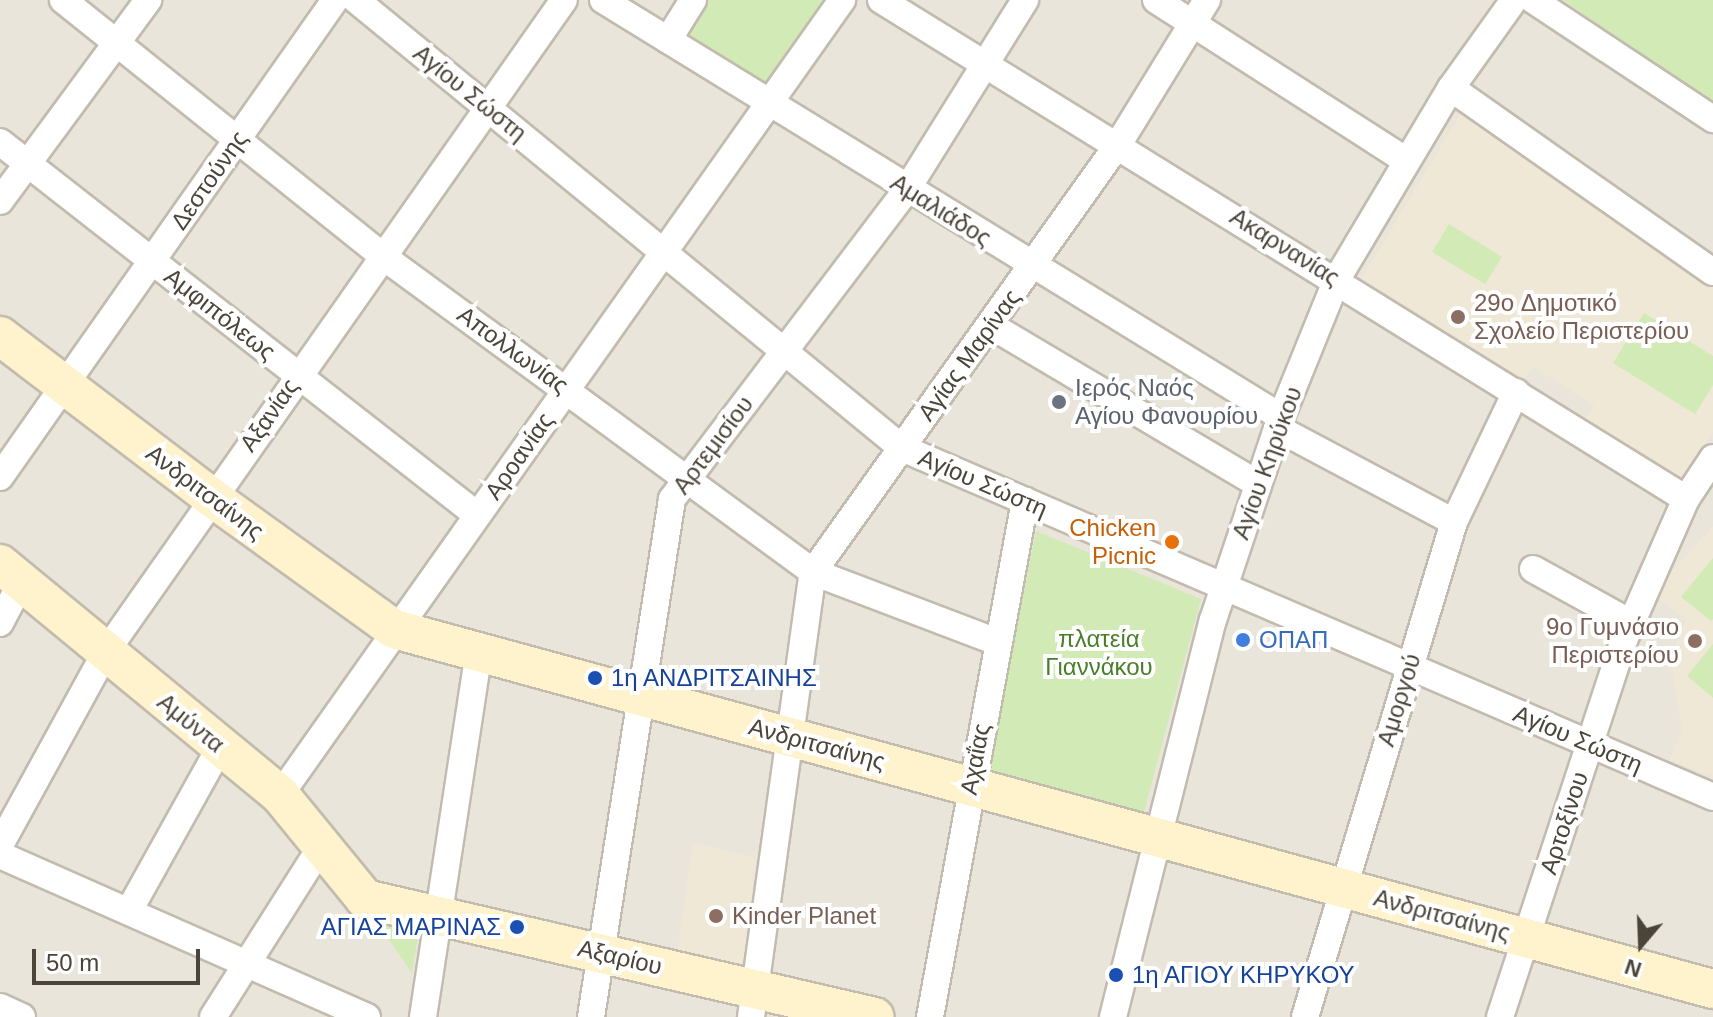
<!DOCTYPE html>
<html>
<head>
<meta charset="utf-8">
<style>
	body { margin:0 }
	#map { position:relative; width:1713px; height:1017px; overflow:hidden; background:#f6f3ec; font-family:Arial,sans-serif }
	div>[style] { position:absolute }
	.residential>* { inset:0; background:#eae5da }
	.education>* { inset:0; background:#efe8d6 }
	.green>* { inset:0; background:#d2eab5 }
	.roads { filter:drop-shadow(2px 0 #c2bbae) drop-shadow(-2px 0 #c2bbae) drop-shadow(0 2px #c2bbae) drop-shadow(0 -2px #c2bbae) }
	.street>* { height:26px; margin:-13px; padding:0 13px; transform-origin:13px; border-radius:13px; background:#fff }
	.secondary>* { height:38px; margin:-19px; padding:0 19px; transform-origin:19px; border-radius:19px; background:#fff3cd }
	.dots>* { width:22px; height:22px; translate:-50% -50%; box-sizing:border-box; border:4px solid #fff; border-radius:50% }
	span { translate:-50% -50%; white-space:nowrap; text-align:center; line-height:1.15; -webkit-text-stroke:8px #fff; paint-order:stroke }
	.street-label { font-size:24px; color:#4b4439 }
	.education-label { font-size:24px; color:#785e54 }
	.left { translate:0 -50%; text-align:left }
	.right { translate:-100% -50%; text-align:right }
	.worship-label { font-size:24px; color:#5b616d }
	.food-label { font-size:24px; color:#c56008 }
	.park-label { font-size:24px; color:#4a7f2a }
	.shop-label { font-size:24px; color:#366cbe }
	.transit-label { font-size:24px; color:#164399 }
	.north { position:absolute; left:1601px; top:905px; width:80px; height:80px; -webkit-text-stroke:6px #fff; paint-order:stroke; rotate:199deg; font-size:22px; font-weight:700; line-height:32px; text-align:center; color:#4b4439 }
	.north::after { content:''; display:block; margin:auto; width:28px; height:36px; background:#4b4439; clip-path:polygon(50% 0,100% 100%,50% 72%,0 100%) }
	.scale { position:absolute; left:32px; top:949px; width:168px; height:36px; box-sizing:border-box; border:4px solid #4b4439; border-top:0; padding-left:10px; font-size:24px; line-height:28px; white-space:nowrap; color:#4b4439; -webkit-text-stroke:6px #fff; paint-order:stroke }
</style>
</head>
<body>
<div id="map">
	<div class="residential">
		<div style="clip-path:polygon(0 0,1713px 0,1713px 1017px,0 1017px)"></div>
	</div>
	<div class="education">
		<div style="clip-path:polygon(1464px 108px,1713px 287px,1713px 432px,1682px 481px,1585px 420px,1594px 405px,1534px 367px,1524px 380px,1362px 278px)"></div>
		<div style="clip-path:polygon(1713px 526px,1713px 777px,1670px 760px,1682px 730px,1670px 659px,1686px 620px,1658px 598px,1667px 577px)"></div>
		<div style="clip-path:polygon(693px 843px,756px 858px,742px 970px,677px 957px)"></div>
	</div>
	<div class="green">
		<div style="clip-path:polygon(705px 0,824px 0,766px 89px,682px 34px)"></div>
		<div style="clip-path:polygon(1563px 0,1713px 0,1713px 103px)"></div>
		<div style="clip-path:polygon(1449px 224px,1502px 257px,1485px 284px,1432px 252px)"></div>
		<div style="clip-path:polygon(1644px 313px,1713px 356px,1713px 385px,1695px 414px,1613px 363px)"></div>
		<div style="clip-path:polygon(1036px 531px,1201px 599px,1142px 819px,988px 775px)"></div>
		<div style="clip-path:polygon(1713px 558px,1713px 619px,1711px 621px,1681px 597px)"></div>
		<div style="clip-path:polygon(1713px 644px,1713px 698px,1687px 676px)"></div>
		<div style="clip-path:polygon(376px 921px,419px 930px,412px 973px)"></div>
	</div>
	<div class="roads">
		<div class="street">
			<div style="left:63px;top:0;width:408px;rotate:38.7deg"></div>
			<div style="left:381px;top:255px;width:536px;rotate:36.27deg"></div>
			<div style="left:813px;top:572px;width:197px;rotate:20.8deg"></div>
			<div style="left:356px;top:0;width:706px;rotate:39.37deg"></div>
			<div style="left:902px;top:448px;width:883px;rotate:23.28deg"></div>
			<div style="left:603px;top:0;width:796px;rotate:31.59deg"></div>
			<div style="left:881px;top:0;width:947px;rotate:31.79deg"></div>
			<div style="left:1156px;top:0;width:298px;rotate:32.7deg"></div>
			<div style="left:1533px;top:0;width:216px;rotate:33.5deg"></div>
			<div style="left:668px;top:40px;width:47px;rotate:-58deg"></div>
			<div style="left:1451px;top:88px;width:320px;rotate:35.1deg"></div>
			<div style="left:0;top:142px;width:606px;rotate:38.02deg"></div>
			<div style="left:0;top:201px;width:250px;rotate:-53.6deg"></div>
			<div style="left:990px;top:325px;width:312px;rotate:30.7deg"></div>
			<div style="left:1277px;top:428px;width:200px;rotate:28deg"></div>
			<div style="left:0;top:477px;width:583px;rotate:-54.92deg"></div>
			<div style="left:1533px;top:569px;width:112px;rotate:28.9deg"></div>
			<div style="left:0;top:623px;width:45px;rotate:-62.3deg"></div>
			<div style="left:280px;top:795px;width:974px;rotate:-54.74deg"></div>
			<div style="left:0;top:845px;width:219px;rotate:-61.3deg"></div>
			<div style="left:105px;top:653px;width:798px;rotate:-54.9deg"></div>
			<div style="left:0;top:855px;width:401px;rotate:23.8deg"></div>
			<div style="left:130px;top:909px;width:185px;rotate:-60.9deg"></div>
			<div style="left:0;top:1007px;width:24px;rotate:24deg"></div>
			<div style="left:213px;top:1017px;width:204px;rotate:-57.6deg"></div>
			<div style="left:423px;top:1017px;width:370px;rotate:-81.3deg"></div>
			<div style="left:591px;top:1017px;width:524px;rotate:-81.11deg"></div>
			<div style="left:672px;top:499px;width:389px;rotate:-52.8deg"></div>
			<div style="left:907px;top:189px;width:223px;rotate:-58deg"></div>
			<div style="left:751px;top:1017px;width:449px;rotate:-82.1deg"></div>
			<div style="left:813px;top:572px;width:527px;rotate:-54.5deg"></div>
			<div style="left:1119px;top:143px;width:168px;rotate:-58.4deg"></div>
			<div style="left:930px;top:1017px;width:525px;rotate:-79.57deg"></div>
			<div style="left:1113px;top:1017px;width:409px;rotate:-75.9deg"></div>
			<div style="left:1213px;top:620px;width:214px;rotate:-71.5deg"></div>
			<div style="left:1281px;top:417px;width:149px;rotate:-67.9deg"></div>
			<div style="left:1337px;top:279px;width:222px;rotate:-59.2deg"></div>
			<div style="left:1451px;top:88px;width:108px;rotate:-54.4deg"></div>
			<div style="left:1305px;top:1017px;width:517px;rotate:-73.25deg"></div>
			<div style="left:1454px;top:522px;width:144px;rotate:-64.5deg"></div>
			<div style="left:1500px;top:1017px;width:397px;rotate:-71.8deg"></div>
			<div style="left:1624px;top:640px;width:154px;rotate:-66.3deg"></div>
			<div style="left:1686px;top:499px;width:49px;rotate:-56.6deg"></div>
		</div>
		<div class="secondary">
			<div style="left:0;top:336px;width:265px;rotate:37.3deg"></div>
			<div style="left:211px;top:497px;width:226px;rotate:35.8deg"></div>
			<div style="left:394px;top:629px;width:1367px;rotate:15.27deg"></div>
			<div style="left:0;top:564px;width:363px;rotate:39.5deg"></div>
			<div style="left:280px;top:795px;width:134px;rotate:50.7deg"></div>
			<div style="left:365px;top:899px;width:523px;rotate:13.03deg"></div>
		</div>
	</div>
	<div class="dots">
		<div style="left:1458px;top:317px;background:#8d6e63"></div>
		<div style="left:1059px;top:402px;background:#6b7280"></div>
		<div style="left:1172px;top:542px;background:#e8710a"></div>
		<div style="left:1243px;top:640px;background:#3f7fe0"></div>
		<div style="left:1695px;top:641px;background:#8d6e63"></div>
		<div style="left:595px;top:678px;background:#1a4fb4"></div>
		<div style="left:716px;top:916px;background:#8d6e63"></div>
		<div style="left:517px;top:927px;background:#1a4fb4"></div>
		<div style="left:1116px;top:975px;background:#1a4fb4"></div>
	</div>
	<div class="street-label">
		<span style="left:470px;top:93px;rotate:39deg">Αγίου Σώστη</span>
		<span style="left:209px;top:180px;rotate:-55deg">Δεστούνης</span>
		<span style="left:941px;top:210px;rotate:32deg">Αμαλιάδος</span>
		<span style="left:1285px;top:247px;rotate:32deg">Ακαρνανίας</span>
		<span style="left:220px;top:314px;rotate:38deg">Αμφιπόλεως</span>
		<span style="left:513px;top:350px;rotate:36deg">Απολλωνίας</span>
		<span style="left:969px;top:355px;rotate:-54deg">Αγίας Μαρίνας</span>
		<span style="left:269px;top:415px;rotate:-55deg">Αξανίας</span>
		<span style="left:713px;top:445px;rotate:-53deg">Αρτεμισίου</span>
		<span style="left:519px;top:456px;rotate:-55deg">Αροανίας</span>
		<span style="left:1267px;top:463px;rotate:-70deg">Αγίου Κηρύκου</span>
		<span style="left:983px;top:483px;rotate:23deg">Αγίου Σώστη</span>
		<span style="left:205px;top:492px;rotate:37deg">Ανδριτσαίνης</span>
		<span style="left:1399px;top:700px;rotate:-73deg">Αμοργού</span>
		<span style="left:191px;top:723px;rotate:39deg">Αμύντα</span>
		<span style="left:1578px;top:739px;rotate:23deg">Αγίου Σώστη</span>
		<span style="left:817px;top:744px;rotate:15deg">Ανδριτσαίνης</span>
		<span style="left:975px;top:759px;rotate:-79deg">Αχαΐας</span>
		<span style="left:1564px;top:823px;rotate:-72deg">Αρτοξίνου</span>
		<span style="left:1442px;top:915px;rotate:15deg">Ανδριτσαίνης</span>
		<span style="left:620px;top:957px;rotate:13deg">Αξαρίου</span>
	</div>
	<div class="education-label">
		<span class="left" style="left:1474px;top:317px">29o Δημοτικό<br>Σχολείο Περιστερίου</span>
		<span class="right" style="left:1679px;top:641px">9ο Γυμνάσιο<br>Περιστερίου</span>
		<span class="left" style="left:732px;top:916px">Kinder Planet</span>
	</div>
	<div class="worship-label">
		<span class="left" style="left:1075px;top:402px">Ιερός Ναός<br>Αγίου Φανουρίου</span>
	</div>
	<div class="food-label">
		<span class="right" style="left:1156px;top:542px">Chicken<br>Picnic</span>
	</div>
	<div class="park-label">
		<span style="left:1099px;top:653px">πλατεία<br>Γιαννάκου</span>
	</div>
	<div class="shop-label">
		<span class="left" style="left:1259px;top:640px">ΟΠΑΠ</span>
	</div>
	<div class="transit-label">
		<span class="left" style="left:611px;top:678px">1η ΑΝΔΡΙΤΣΑΙΝΗΣ</span>
		<span class="right" style="left:501px;top:927px">ΑΓΙΑΣ ΜΑΡΙΝΑΣ</span>
		<span class="left" style="left:1132px;top:975px">1η ΑΓΙΟΥ ΚΗΡΥΚΟΥ</span>
	</div>
	<div class="north">N</div>
	<div class="scale">50 m</div>
</div>
</body>
</html>
